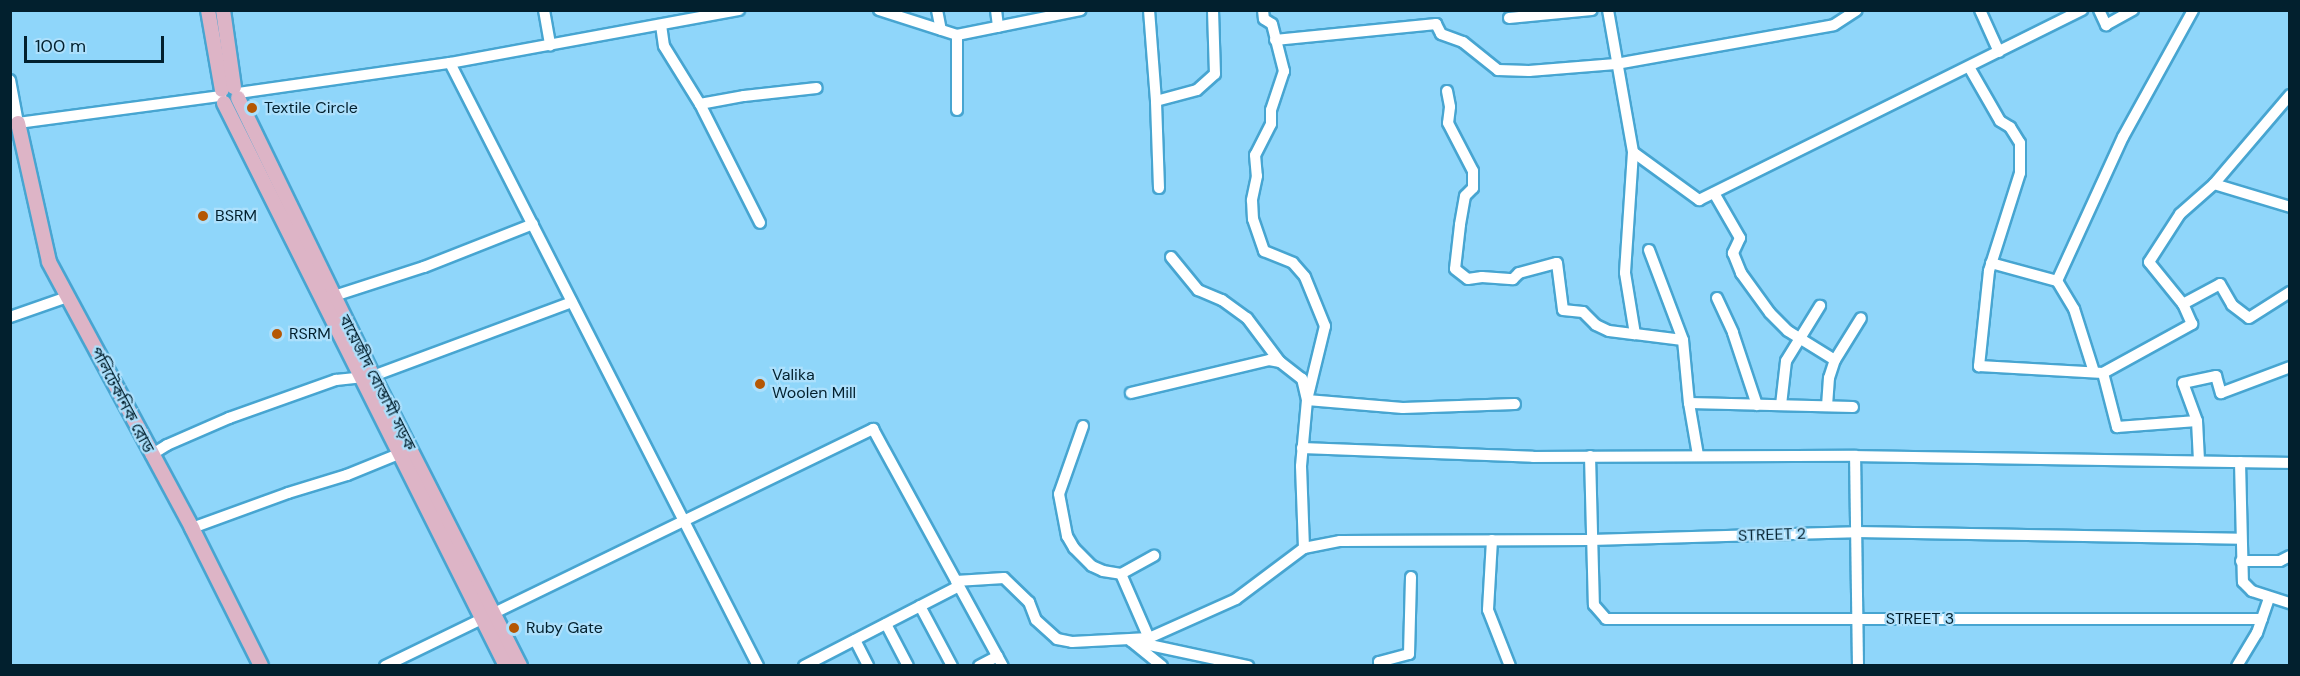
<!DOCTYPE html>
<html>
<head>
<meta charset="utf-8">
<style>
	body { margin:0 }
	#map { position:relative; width:2300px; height:676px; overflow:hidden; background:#8fd6fa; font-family:"DM Sans","Noto Sans Bengali",sans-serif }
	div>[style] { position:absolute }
	.roads { filter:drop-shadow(2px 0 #47a5d1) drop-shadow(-2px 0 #47a5d1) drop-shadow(0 2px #47a5d1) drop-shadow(0 -2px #47a5d1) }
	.minor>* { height:10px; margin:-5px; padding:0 5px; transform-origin:5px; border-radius:5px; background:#fff }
	.major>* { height:14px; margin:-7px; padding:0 7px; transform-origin:7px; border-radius:7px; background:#ddb4c6 }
	.dots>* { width:16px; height:16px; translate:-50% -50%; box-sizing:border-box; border:3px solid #ade0fc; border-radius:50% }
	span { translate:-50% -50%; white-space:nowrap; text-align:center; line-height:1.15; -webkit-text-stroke:4.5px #ade0fc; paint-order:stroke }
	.poi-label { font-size:16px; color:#02202e }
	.left { translate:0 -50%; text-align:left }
	.street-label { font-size:16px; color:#02202e }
	.frame { position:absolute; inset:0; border:12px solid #02202e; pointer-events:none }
	.scale { position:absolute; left:24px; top:36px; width:140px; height:27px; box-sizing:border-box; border:3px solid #02202e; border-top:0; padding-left:8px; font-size:18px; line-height:21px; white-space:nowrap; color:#02202e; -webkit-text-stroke:4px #ade0fc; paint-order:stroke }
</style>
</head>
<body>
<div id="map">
	<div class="roads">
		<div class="minor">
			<div style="left:544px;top:10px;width:36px;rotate:80deg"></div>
			<div style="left:879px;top:10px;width:82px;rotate:17.8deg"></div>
			<div style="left:957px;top:35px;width:126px;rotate:-11.4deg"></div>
			<div style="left:937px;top:10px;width:20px;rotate:79deg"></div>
			<div style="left:996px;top:10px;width:17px;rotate:83deg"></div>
			<div style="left:1149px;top:10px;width:91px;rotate:85.6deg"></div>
			<div style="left:1263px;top:10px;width:9px;rotate:84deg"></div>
			<div style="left:1264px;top:19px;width:9px;rotate:32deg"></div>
			<div style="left:1272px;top:24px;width:49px;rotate:75.7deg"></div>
			<div style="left:1284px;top:71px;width:41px;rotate:108.4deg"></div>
			<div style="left:1271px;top:110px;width:14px;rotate:90deg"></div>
			<div style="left:1271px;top:124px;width:35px;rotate:117deg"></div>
			<div style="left:1255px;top:155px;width:21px;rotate:85deg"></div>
			<div style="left:1257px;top:176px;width:25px;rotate:102deg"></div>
			<div style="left:1252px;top:200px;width:19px;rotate:87deg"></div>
			<div style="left:1253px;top:219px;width:34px;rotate:71deg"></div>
			<div style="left:1264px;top:251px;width:31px;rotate:22deg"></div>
			<div style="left:1293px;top:263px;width:18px;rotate:49deg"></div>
			<div style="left:1305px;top:277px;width:53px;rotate:67.8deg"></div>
			<div style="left:1325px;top:326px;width:76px;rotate:103.7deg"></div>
			<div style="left:1307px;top:400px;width:96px;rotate:4.8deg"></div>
			<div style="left:1403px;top:408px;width:112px;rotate:-2deg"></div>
			<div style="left:1608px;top:10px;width:144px;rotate:80deg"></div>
			<div style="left:1633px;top:152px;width:121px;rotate:93.8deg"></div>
			<div style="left:1625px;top:273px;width:62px;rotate:80.7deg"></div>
			<div style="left:1635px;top:334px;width:48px;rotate:7.1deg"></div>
			<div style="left:1683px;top:340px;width:63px;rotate:84.6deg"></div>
			<div style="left:1689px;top:403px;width:53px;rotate:80.2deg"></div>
			<div style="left:1980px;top:10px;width:46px;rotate:65.7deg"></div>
			<div style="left:2099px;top:10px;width:17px;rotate:65deg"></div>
			<div style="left:2106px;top:25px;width:31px;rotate:-29deg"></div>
			<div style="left:1509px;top:18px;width:83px;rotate:-5.5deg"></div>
			<div style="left:661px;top:25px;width:21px;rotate:82deg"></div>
			<div style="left:664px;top:46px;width:68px;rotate:58.2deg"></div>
			<div style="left:700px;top:104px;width:133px;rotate:63.2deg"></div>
			<div style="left:957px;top:35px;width:75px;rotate:90deg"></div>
			<div style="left:1275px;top:40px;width:162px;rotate:-5.7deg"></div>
			<div style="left:1436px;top:24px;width:11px;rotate:63deg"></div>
			<div style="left:1441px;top:34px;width:23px;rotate:20deg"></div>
			<div style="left:1463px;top:42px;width:45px;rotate:38.7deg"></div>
			<div style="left:1498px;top:70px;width:31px;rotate:2deg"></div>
			<div style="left:1529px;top:71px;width:87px;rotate:-4.6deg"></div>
			<div style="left:1616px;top:64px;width:221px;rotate:-10.1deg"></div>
			<div style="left:1834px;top:25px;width:27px;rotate:-33deg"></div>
			<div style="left:450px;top:63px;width:677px;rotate:62.94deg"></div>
			<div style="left:1969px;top:67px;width:62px;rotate:60.1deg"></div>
			<div style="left:2000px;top:121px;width:12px;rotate:31deg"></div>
			<div style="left:2010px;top:127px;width:19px;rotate:58deg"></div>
			<div style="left:2020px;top:143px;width:30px;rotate:90deg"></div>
			<div style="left:2020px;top:173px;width:103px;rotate:107.6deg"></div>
			<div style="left:1989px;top:271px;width:96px;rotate:96deg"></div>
			<div style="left:1979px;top:366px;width:124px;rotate:3.2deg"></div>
			<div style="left:2103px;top:373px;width:102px;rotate:-28.8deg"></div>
			<div style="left:2192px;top:324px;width:22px;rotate:-114deg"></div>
			<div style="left:2183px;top:304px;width:42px;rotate:-28.4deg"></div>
			<div style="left:2220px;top:284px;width:24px;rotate:60deg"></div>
			<div style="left:2232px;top:305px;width:21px;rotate:37deg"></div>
			<div style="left:2249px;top:318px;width:49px;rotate:-32.4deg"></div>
			<div style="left:10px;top:80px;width:44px;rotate:79.5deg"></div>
			<div style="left:18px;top:123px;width:205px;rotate:-7.6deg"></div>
			<div style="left:1447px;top:91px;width:16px;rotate:79deg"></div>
			<div style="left:1450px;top:107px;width:16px;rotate:97deg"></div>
			<div style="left:1448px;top:123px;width:54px;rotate:62.5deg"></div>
			<div style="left:1473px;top:171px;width:17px;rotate:90deg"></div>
			<div style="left:1473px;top:188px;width:11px;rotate:135deg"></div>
			<div style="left:1465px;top:196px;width:29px;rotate:100deg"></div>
			<div style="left:1460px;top:225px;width:44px;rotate:96.5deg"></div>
			<div style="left:1455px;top:269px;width:16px;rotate:38deg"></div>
			<div style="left:1468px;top:279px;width:14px;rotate:-8deg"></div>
			<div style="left:1482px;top:277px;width:31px;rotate:4deg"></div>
			<div style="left:1513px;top:279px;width:8px;rotate:-45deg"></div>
			<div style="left:1519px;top:273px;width:39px;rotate:-15deg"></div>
			<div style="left:1557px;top:263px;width:47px;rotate:82.7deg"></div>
			<div style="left:1563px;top:310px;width:20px;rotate:6deg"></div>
			<div style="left:1583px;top:312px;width:18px;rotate:45deg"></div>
			<div style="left:1596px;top:325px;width:14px;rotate:25deg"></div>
			<div style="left:1609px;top:331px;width:26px;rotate:7deg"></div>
			<div style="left:238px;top:93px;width:214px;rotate:-8.1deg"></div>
			<div style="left:450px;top:63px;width:294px;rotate:-10.4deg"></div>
			<div style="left:700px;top:104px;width:45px;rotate:-10.3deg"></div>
			<div style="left:744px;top:96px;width:73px;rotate:-6.3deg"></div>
			<div style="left:1633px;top:152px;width:82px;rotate:36deg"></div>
			<div style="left:1699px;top:200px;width:428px;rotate:-26.4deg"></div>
			<div style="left:2214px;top:184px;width:79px;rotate:16.8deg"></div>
			<div style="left:1159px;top:188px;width:87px;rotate:-92deg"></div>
			<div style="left:1156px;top:101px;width:42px;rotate:-15deg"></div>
			<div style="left:1197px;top:90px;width:24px;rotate:-42deg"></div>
			<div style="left:1215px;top:74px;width:64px;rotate:-91.8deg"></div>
			<div style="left:1714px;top:193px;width:52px;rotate:60deg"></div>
			<div style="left:1740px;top:238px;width:17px;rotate:115deg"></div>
			<div style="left:1733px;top:253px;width:22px;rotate:68deg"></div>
			<div style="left:1741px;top:273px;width:49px;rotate:54.1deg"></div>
			<div style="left:1770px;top:313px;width:25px;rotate:45deg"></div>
			<div style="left:1788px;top:331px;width:55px;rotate:31.7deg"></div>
			<div style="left:1835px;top:360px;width:49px;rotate:-58.2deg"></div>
			<div style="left:1649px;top:250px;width:96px;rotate:69.3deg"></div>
			<div style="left:1171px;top:257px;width:43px;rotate:50.7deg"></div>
			<div style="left:1198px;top:290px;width:26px;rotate:23deg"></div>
			<div style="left:1222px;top:300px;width:31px;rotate:36deg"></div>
			<div style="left:1247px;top:318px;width:55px;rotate:53.1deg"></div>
			<div style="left:1991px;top:263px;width:68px;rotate:15.3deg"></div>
			<div style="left:334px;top:296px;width:95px;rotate:-17.9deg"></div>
			<div style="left:424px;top:267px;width:117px;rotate:-21.5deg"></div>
			<div style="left:1717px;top:298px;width:38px;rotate:65deg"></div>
			<div style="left:1733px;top:333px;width:76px;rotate:71.6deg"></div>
			<div style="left:2183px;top:304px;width:54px;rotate:-129deg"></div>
			<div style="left:2149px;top:262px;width:57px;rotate:-57.1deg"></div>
			<div style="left:2180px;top:214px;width:45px;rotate:-41.4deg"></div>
			<div style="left:2214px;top:184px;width:117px;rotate:-49.5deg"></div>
			<div style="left:10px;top:317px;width:60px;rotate:-19.3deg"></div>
			<div style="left:2094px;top:372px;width:66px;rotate:-107.6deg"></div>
			<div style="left:2074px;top:309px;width:33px;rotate:-121deg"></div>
			<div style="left:2057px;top:281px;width:158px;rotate:-65.4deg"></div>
			<div style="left:2123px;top:137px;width:145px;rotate:-61.1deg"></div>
			<div style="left:2103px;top:373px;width:56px;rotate:75.5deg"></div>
			<div style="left:2117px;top:427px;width:80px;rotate:-4.3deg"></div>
			<div style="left:2197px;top:421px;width:40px;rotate:87.1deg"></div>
			<div style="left:1689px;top:403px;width:164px;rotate:1.4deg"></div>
			<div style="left:1781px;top:405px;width:44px;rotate:-83.5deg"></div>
			<div style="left:1786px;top:361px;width:65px;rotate:-58.3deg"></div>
			<div style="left:1827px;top:406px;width:28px;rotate:-86deg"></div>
			<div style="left:1829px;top:378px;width:19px;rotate:-72deg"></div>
			<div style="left:2197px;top:421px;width:40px;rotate:-110.2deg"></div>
			<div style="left:2183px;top:383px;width:34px;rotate:-12deg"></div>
			<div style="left:2216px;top:376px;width:18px;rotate:74deg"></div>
			<div style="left:2221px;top:393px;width:74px;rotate:-20.6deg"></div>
			<div style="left:1083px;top:426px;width:72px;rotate:109.4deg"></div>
			<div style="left:1059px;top:494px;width:43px;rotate:79.2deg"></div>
			<div style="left:1067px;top:536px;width:14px;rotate:60deg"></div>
			<div style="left:1074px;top:548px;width:25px;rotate:45deg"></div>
			<div style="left:1092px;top:566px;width:12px;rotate:24deg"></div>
			<div style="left:1103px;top:571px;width:18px;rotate:9deg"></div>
			<div style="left:1121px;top:574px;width:38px;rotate:-29deg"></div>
			<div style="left:1302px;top:448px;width:231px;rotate:2.2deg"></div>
			<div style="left:1533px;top:457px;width:322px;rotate:-0.2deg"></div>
			<div style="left:151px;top:455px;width:19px;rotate:-32deg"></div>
			<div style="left:167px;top:445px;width:68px;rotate:-23.5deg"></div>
			<div style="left:229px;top:418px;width:114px;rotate:-19.6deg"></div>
			<div style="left:336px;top:380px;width:37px;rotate:-6deg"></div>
			<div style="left:373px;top:376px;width:212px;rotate:-20.4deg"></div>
			<div style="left:1590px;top:456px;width:149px;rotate:88.5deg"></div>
			<div style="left:1594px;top:605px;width:18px;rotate:49deg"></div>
			<div style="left:1606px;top:619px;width:656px"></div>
			<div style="left:2240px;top:462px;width:120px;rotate:88.6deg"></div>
			<div style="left:2243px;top:582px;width:13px;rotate:45deg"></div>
			<div style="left:2252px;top:591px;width:40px;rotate:18deg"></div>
			<div style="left:192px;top:528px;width:102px;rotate:-20deg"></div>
			<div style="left:288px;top:493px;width:62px;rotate:-17deg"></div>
			<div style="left:347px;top:475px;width:64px;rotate:-22.1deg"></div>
			<div style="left:1492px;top:540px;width:70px;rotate:93.3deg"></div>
			<div style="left:1488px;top:610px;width:60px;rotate:68.6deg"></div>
			<div style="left:1304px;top:548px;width:37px;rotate:-11deg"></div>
			<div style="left:1340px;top:541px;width:251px;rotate:-0.2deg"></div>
			<div style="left:1591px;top:540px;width:265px;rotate:-1.7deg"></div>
			<div style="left:1856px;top:532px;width:385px;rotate:1deg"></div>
			<div style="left:2241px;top:561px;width:39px"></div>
			<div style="left:2280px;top:561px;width:11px;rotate:-27deg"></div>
			<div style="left:1121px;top:574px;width:70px;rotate:66.4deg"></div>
			<div style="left:956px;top:581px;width:48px;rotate:-3.6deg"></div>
			<div style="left:1004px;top:578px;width:35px;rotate:44deg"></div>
			<div style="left:1029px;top:602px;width:19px;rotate:69deg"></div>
			<div style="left:1036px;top:620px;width:28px;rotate:42deg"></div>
			<div style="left:1057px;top:639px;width:15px;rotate:11deg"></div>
			<div style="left:1072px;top:642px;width:77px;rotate:-3deg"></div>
			<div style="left:1149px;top:638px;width:95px;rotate:-24.1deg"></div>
			<div style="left:1236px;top:599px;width:85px;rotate:-36.9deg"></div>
			<div style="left:1304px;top:548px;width:82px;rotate:-92.1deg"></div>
			<div style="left:1301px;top:466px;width:66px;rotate:-84.8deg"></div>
			<div style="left:1307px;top:400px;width:22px;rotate:-103deg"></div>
			<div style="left:1302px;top:379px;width:28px;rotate:-142deg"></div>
			<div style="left:1280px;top:362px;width:11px;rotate:-170deg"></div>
			<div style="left:1269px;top:360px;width:142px;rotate:166.6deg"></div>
			<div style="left:920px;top:606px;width:68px;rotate:61.9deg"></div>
			<div style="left:886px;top:624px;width:47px;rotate:62.4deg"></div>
			<div style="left:855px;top:640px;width:29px;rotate:63deg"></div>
			<div style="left:385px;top:666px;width:543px;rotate:-25.9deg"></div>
			<div style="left:873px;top:429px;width:270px;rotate:61.3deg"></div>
			<div style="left:804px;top:666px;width:174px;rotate:-27.3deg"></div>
			<div style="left:979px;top:666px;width:21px;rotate:-28deg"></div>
			<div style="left:1162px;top:666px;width:40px;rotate:-141deg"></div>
			<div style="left:1131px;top:641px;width:120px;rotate:12.1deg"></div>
			<div style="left:1382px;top:666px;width:5px;rotate:-127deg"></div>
			<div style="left:1379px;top:662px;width:31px;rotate:-15deg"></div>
			<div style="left:1409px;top:654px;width:77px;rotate:-88.5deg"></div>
			<div style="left:1858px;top:666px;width:210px;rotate:-90.8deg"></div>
			<div style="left:1855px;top:456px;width:435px;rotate:0.9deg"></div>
			<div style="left:2237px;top:666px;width:39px;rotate:-59deg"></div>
			<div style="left:2257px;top:633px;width:37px;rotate:-71deg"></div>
		</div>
		<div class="major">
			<div style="left:208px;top:10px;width:81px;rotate:80.1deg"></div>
			<div style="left:223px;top:10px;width:78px;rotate:81.9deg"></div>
			<div style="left:238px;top:98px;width:309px;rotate:64.1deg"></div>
			<div style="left:373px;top:376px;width:325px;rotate:63.1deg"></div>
			<div style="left:224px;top:103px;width:630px;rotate:63.39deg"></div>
			<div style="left:18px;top:123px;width:142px;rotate:77.4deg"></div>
			<div style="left:49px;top:262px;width:302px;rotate:61.7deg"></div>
			<div style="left:192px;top:528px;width:154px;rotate:63.4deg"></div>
		</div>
	</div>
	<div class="dots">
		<div style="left:252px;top:108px;background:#b55703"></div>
		<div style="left:203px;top:216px;background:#b55703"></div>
		<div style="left:277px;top:334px;background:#b55703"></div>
		<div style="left:760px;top:384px;background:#b55703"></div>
		<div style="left:514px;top:628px;background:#b55703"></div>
	</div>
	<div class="poi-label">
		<span class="left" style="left:264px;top:108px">Textile Circle</span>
		<span class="left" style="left:215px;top:216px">BSRM</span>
		<span class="left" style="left:289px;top:334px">RSRM</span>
		<span class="left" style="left:772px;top:384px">Valika<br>Woolen Mill</span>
		<span class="left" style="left:526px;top:628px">Ruby Gate</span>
	</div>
	<div class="street-label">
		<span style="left:377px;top:383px;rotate:63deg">বায়েজীদ বোস্তামী সড়ক</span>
		<span style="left:122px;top:400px;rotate:62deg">পলিটেকনিক রোড</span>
		<span style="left:1772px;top:535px;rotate:-2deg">STREET 2</span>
		<span style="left:1920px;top:619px">STREET 3</span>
	</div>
	<div class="frame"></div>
	<div class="scale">100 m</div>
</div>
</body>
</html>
